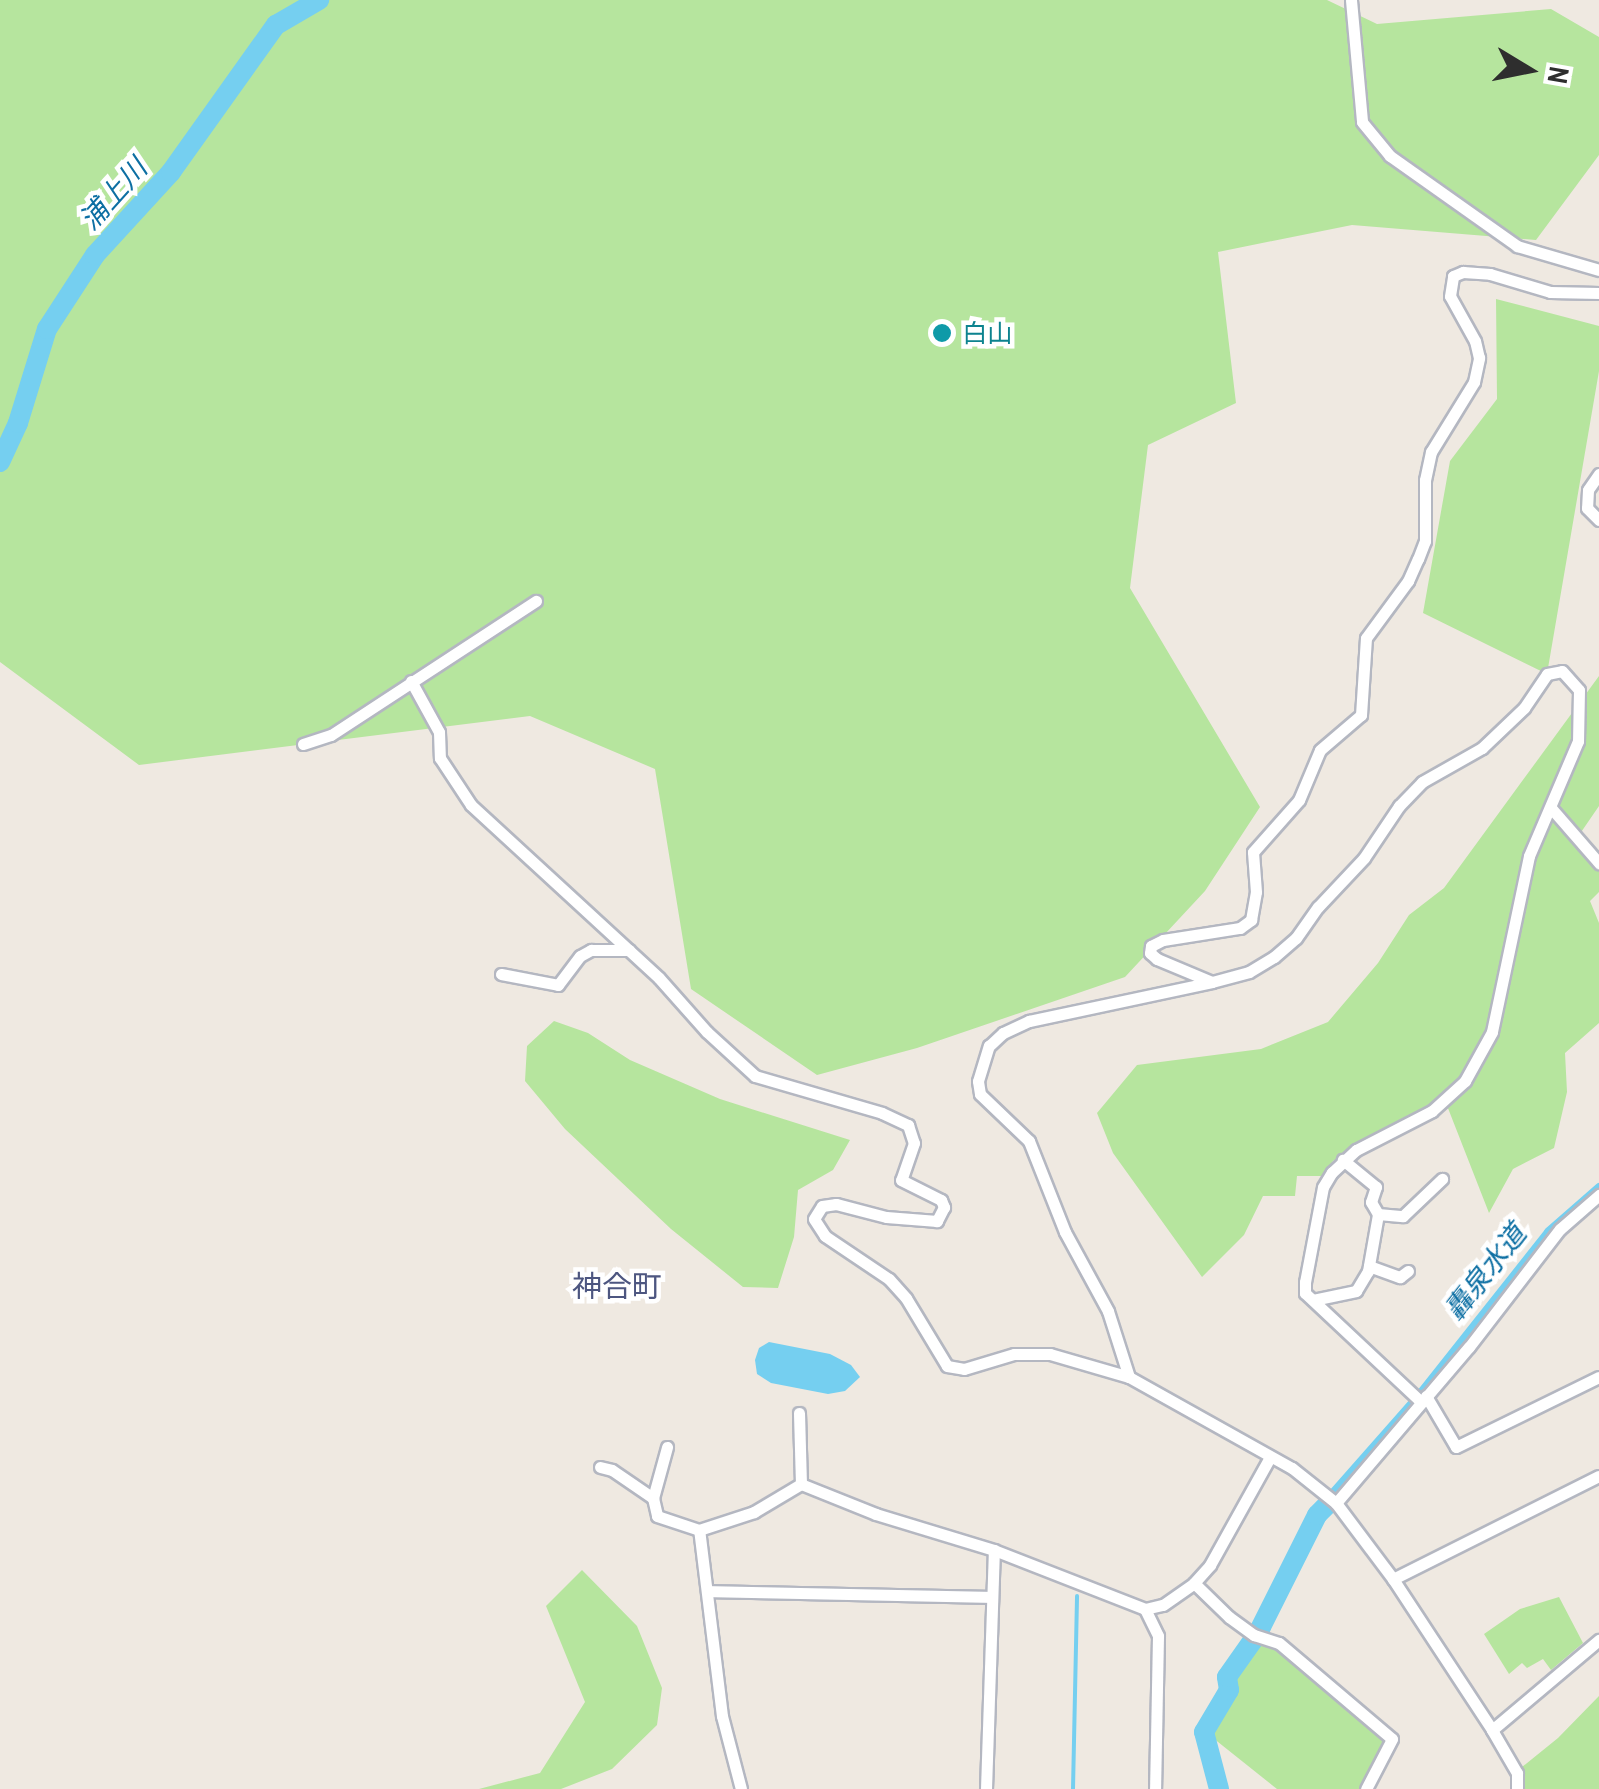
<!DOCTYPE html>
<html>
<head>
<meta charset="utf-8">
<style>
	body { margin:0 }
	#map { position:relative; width:1599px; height:1789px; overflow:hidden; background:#efe9e1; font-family:"Archivo Narrow","Noto Sans JP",sans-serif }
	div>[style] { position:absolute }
	.green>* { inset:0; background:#b6e59e }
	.water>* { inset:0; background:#75cff0 }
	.stream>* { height:4px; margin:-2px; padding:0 2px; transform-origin:2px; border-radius:2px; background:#75cff0 }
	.canal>* { height:11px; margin:-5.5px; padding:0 5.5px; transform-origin:5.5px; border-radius:5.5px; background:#75cff0 }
	.river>* { height:20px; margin:-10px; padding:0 10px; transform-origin:10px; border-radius:10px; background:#75cff0 }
	.roads { filter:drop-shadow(2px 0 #b4b7c1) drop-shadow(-2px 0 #b4b7c1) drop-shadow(0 2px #b4b7c1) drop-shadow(0 -2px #b4b7c1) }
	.minor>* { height:11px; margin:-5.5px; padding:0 5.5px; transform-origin:5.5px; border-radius:5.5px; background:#fff }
	.dots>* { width:28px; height:28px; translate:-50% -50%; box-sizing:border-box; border:5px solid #fff; border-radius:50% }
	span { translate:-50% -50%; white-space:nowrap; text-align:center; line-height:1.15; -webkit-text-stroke:9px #fff; paint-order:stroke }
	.culture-label { font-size:25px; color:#0d838f }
	.left { translate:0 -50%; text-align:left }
	.water-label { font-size:28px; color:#0d6fa3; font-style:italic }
	.quarter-label { font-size:30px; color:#4d5680 }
	.north { position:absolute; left:1479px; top:20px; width:100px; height:100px; -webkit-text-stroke:8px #fff; paint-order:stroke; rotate:100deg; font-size:28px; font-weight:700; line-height:40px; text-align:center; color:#2e2e2e }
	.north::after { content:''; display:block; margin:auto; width:35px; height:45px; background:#2e2e2e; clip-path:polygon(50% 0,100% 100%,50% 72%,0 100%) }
</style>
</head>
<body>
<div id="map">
	<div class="green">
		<div style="clip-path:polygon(0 0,1327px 0,1377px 24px,1551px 9px,1599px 37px,1599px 155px,1536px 240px,1352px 225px,1218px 252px,1236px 403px,1148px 445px,1130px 588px,1260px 807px,1205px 891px,1125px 977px,917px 1048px,817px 1075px,691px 989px,655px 769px,530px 716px,139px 765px,0 662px)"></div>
		<div style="clip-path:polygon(1496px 299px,1599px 326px,1599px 371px,1547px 674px,1423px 613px,1450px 461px,1497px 399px)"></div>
		<div style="clip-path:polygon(1599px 676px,1599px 806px,1575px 841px,1599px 869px,1599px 892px,1590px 901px,1599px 923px,1599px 1023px,1565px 1053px,1567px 1092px,1554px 1148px,1513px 1169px,1489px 1213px,1444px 1098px,1408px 1123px,1358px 1144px,1333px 1161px,1323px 1176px,1297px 1176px,1295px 1196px,1263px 1196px,1244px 1235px,1202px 1277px,1113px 1153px,1097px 1113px,1137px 1065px,1261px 1049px,1328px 1022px,1378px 963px,1409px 915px,1444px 888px)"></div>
		<div style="clip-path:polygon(554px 1021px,588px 1033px,630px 1060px,720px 1099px,850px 1140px,833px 1170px,798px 1190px,794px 1237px,778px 1288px,743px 1287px,671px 1229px,565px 1129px,525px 1081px,527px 1046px)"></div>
		<div style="clip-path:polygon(582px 1570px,637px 1626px,662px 1688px,657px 1725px,612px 1769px,561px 1789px,479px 1789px,540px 1773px,585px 1702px,546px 1606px)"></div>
		<div style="clip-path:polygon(1559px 1597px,1583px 1643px,1551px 1670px,1543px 1659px,1527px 1668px,1522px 1663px,1509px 1674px,1484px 1634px,1520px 1609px)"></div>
		<div style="clip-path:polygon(1257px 1639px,1277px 1645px,1388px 1739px,1360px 1789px,1277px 1789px,1208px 1734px,1235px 1685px,1230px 1679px)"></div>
		<div style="clip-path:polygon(1599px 1696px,1599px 1789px,1522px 1789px,1522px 1767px,1558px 1738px)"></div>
	</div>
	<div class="water">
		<div style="clip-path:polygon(769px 1342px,830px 1354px,851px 1365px,860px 1377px,845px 1391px,828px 1394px,771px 1383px,757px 1374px,755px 1360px,759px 1348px)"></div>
	</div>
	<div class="stream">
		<div style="left:1073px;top:1789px;width:193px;rotate:-88.8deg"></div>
	</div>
	<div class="canal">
		<div style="left:1420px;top:1395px;width:208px;rotate:-51.6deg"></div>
		<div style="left:1549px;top:1232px;width:67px;rotate:-41.3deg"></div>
		<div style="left:1332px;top:1495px;width:123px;rotate:-48.6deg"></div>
	</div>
	<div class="river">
		<div style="left:0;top:462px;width:43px;rotate:-65.2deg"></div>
		<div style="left:18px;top:423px;width:98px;rotate:-72.9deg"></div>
		<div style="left:47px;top:329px;width:88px;rotate:-57deg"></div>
		<div style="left:95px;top:255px;width:113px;rotate:-47.5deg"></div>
		<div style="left:171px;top:172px;width:181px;rotate:-54.5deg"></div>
		<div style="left:276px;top:25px;width:50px;rotate:-30.2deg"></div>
		<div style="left:1219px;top:1789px;width:59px;rotate:-104.7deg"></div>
		<div style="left:1204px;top:1732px;width:49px;rotate:-59.2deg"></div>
		<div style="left:1229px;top:1690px;width:13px;rotate:-99deg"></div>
		<div style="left:1227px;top:1677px;width:54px;rotate:-54.8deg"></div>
		<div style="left:1258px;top:1633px;width:132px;rotate:-63.4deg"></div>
		<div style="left:1317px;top:1515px;width:16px;rotate:-45deg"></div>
	</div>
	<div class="roads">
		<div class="minor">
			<div style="left:1351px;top:0;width:122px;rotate:84.8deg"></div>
			<div style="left:1362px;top:122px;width:44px;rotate:50.5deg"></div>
			<div style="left:1390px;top:156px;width:156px;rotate:35.3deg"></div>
			<div style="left:1517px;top:246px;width:85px;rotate:16.3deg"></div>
			<div style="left:1599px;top:474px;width:19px;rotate:125deg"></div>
			<div style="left:1588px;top:490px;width:18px;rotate:93deg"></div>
			<div style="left:1587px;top:508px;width:17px;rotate:45deg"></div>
			<div style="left:411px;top:681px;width:58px;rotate:61.2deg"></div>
			<div style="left:439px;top:732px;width:26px;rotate:88deg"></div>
			<div style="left:440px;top:758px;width:56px;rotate:56.6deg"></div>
			<div style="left:471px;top:805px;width:255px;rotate:42.6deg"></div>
			<div style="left:659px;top:978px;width:72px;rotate:48.4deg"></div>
			<div style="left:707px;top:1032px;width:65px;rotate:42.5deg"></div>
			<div style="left:755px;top:1076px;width:132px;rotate:16.2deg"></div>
			<div style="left:882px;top:1113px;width:29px;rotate:25deg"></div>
			<div style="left:908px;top:1125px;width:19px;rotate:72deg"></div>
			<div style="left:914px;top:1143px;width:39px;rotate:109deg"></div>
			<div style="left:901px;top:1180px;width:45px;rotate:26.6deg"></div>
			<div style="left:941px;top:1200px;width:8px;rotate:67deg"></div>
			<div style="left:944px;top:1207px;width:16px;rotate:117deg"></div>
			<div style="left:937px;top:1221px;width:51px;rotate:-175.5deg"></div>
			<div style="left:886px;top:1217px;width:52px;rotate:-165.4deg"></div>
			<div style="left:836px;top:1204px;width:14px;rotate:172deg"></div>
			<div style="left:822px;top:1206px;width:15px;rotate:122deg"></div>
			<div style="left:814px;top:1219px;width:20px;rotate:57deg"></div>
			<div style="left:825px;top:1236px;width:77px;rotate:33.9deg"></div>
			<div style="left:889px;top:1279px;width:25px;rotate:48deg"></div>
			<div style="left:906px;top:1298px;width:79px;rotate:58.9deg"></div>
			<div style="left:947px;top:1366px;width:17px;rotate:10deg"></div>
			<div style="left:964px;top:1369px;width:52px;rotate:-16.7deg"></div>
			<div style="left:1014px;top:1354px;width:36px"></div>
			<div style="left:1050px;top:1354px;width:82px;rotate:16.2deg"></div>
			<div style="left:1129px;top:1377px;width:187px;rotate:29.2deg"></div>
			<div style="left:1292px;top:1468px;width:56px;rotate:38.5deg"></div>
			<div style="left:1336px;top:1503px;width:95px;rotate:53.1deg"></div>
			<div style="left:1393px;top:1579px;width:181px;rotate:56.7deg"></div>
			<div style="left:1492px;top:1730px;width:50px;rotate:59.8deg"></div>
			<div style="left:1517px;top:1773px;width:16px;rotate:90deg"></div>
			<div style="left:303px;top:744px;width:29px;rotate:-18deg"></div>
			<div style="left:331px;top:735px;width:245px;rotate:-33.2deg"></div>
			<div style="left:1552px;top:809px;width:72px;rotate:49deg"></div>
			<div style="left:501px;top:974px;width:58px;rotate:10.9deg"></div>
			<div style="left:558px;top:985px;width:36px;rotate:-53deg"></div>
			<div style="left:580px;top:956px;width:13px;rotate:-29deg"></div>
			<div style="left:591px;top:950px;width:38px"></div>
			<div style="left:1212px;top:982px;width:60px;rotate:-157.3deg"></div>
			<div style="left:1157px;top:959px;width:9px;rotate:-139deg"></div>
			<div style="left:1150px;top:953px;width:7px;rotate:-82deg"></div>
			<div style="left:1151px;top:946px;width:13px;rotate:-27deg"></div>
			<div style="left:1163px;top:940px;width:78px;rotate:-8.9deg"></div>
			<div style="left:1240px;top:928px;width:14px;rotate:-36deg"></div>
			<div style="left:1251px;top:920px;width:28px;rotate:-80deg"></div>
			<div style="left:1256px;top:892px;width:40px;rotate:-94.3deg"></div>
			<div style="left:1253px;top:852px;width:69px;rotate:-48.5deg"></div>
			<div style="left:1299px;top:800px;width:54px;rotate:-67.2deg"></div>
			<div style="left:1320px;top:750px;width:54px;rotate:-40.5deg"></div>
			<div style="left:1361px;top:715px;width:77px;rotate:-86.3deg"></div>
			<div style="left:1366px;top:638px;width:71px;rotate:-53.6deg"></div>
			<div style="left:1408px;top:581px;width:24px;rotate:-66deg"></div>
			<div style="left:1418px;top:559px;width:19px;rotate:-69deg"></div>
			<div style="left:1425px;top:541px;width:61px;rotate:-90deg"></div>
			<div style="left:1425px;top:480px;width:29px;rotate:-78deg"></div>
			<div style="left:1431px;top:452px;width:82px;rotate:-58.4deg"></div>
			<div style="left:1474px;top:382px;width:25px;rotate:-78deg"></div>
			<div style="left:1479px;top:358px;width:17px;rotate:-103deg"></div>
			<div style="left:1475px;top:341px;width:51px;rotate:-119.1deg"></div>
			<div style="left:1450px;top:296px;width:20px;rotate:-81deg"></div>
			<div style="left:1453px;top:276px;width:11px;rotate:-22deg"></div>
			<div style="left:1463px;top:272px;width:27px;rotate:4deg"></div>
			<div style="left:1490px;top:274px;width:63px;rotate:16.7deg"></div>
			<div style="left:1550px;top:292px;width:49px;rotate:1.2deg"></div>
			<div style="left:1378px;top:1214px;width:25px;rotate:5deg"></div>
			<div style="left:1403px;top:1216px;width:54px;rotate:-43.5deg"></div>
			<div style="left:1369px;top:1266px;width:33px;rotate:20deg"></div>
			<div style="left:1400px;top:1277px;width:10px;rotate:-37deg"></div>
			<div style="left:1313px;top:1300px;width:44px;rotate:-11.8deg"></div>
			<div style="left:1356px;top:1291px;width:23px;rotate:-59deg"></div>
			<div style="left:1368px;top:1271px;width:58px;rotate:-80deg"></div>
			<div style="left:1378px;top:1214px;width:14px;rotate:-120deg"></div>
			<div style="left:1371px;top:1202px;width:16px;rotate:-72deg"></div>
			<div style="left:1376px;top:1187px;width:43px;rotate:-140.7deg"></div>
			<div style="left:1129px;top:1377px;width:69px;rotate:-107.7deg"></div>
			<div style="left:1108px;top:1311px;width:90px;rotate:-118.6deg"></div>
			<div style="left:1065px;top:1232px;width:98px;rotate:-111.6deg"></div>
			<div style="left:1029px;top:1141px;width:68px;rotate:-136.2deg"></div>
			<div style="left:980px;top:1094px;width:13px;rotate:-99deg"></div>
			<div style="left:978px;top:1081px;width:37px;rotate:-73deg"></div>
			<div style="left:989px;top:1046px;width:19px;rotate:-43deg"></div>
			<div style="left:1003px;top:1033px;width:29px;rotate:-25deg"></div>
			<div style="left:1029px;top:1021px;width:187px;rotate:-12deg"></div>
			<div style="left:1212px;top:982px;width:38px;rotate:-15deg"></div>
			<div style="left:1249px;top:972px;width:29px;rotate:-31deg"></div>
			<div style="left:1274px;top:957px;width:29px;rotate:-41deg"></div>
			<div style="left:1296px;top:938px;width:38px;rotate:-55deg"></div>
			<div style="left:1318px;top:907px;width:67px;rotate:-46.8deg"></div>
			<div style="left:1364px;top:858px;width:63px;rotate:-56.1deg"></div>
			<div style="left:1399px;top:806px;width:33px;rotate:-46deg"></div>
			<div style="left:1422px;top:782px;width:69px;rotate:-29.5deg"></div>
			<div style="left:1482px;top:748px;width:58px;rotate:-43.6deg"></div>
			<div style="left:1524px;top:708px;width:41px;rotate:-55.9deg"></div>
			<div style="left:1547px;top:674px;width:15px;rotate:-11deg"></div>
			<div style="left:1562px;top:671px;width:25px;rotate:48deg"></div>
			<div style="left:1579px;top:690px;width:51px;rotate:91.1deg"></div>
			<div style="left:1578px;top:741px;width:125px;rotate:113.1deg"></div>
			<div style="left:1529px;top:856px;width:180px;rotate:101.9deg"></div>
			<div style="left:1492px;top:1032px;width:56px;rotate:118.9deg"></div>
			<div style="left:1465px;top:1081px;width:45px;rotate:137.7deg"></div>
			<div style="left:1432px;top:1111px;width:85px;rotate:152.8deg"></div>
			<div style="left:1356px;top:1150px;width:33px;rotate:137deg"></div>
			<div style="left:1332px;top:1172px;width:17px;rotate:121deg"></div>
			<div style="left:1323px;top:1187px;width:97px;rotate:100.7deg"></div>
			<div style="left:1305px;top:1282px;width:11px;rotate:90deg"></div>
			<div style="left:1305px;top:1293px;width:159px;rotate:43.2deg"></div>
			<div style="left:1426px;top:1396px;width:59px;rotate:59.5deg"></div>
			<div style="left:1456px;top:1447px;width:159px;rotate:-26.1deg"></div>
			<div style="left:799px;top:1413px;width:71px;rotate:88.4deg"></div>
			<div style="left:600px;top:1467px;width:12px;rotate:14deg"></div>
			<div style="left:612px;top:1470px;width:50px;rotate:34.3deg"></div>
			<div style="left:653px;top:1498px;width:18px;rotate:77deg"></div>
			<div style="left:657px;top:1516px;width:44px;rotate:18.4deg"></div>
			<div style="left:801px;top:1484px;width:81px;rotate:21.8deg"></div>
			<div style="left:876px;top:1514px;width:123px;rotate:17deg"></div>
			<div style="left:994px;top:1550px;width:162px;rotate:21.3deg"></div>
			<div style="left:1145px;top:1609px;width:18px;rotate:-13deg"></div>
			<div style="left:1163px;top:1605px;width:38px;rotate:-35deg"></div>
			<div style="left:1194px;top:1583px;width:24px;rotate:-48deg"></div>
			<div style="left:1210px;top:1565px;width:121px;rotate:-60.9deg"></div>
			<div style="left:653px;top:1498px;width:53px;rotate:-74.6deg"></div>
			<div style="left:1336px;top:1503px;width:205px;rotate:-49.6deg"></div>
			<div style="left:1469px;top:1347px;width:149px;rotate:-52.4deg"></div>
			<div style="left:1560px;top:1229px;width:52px;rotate:-41.1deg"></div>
			<div style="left:1393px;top:1579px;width:230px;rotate:-26.6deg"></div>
			<div style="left:1194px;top:1583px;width:49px;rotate:44.2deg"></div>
			<div style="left:1229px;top:1617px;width:31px;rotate:36deg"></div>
			<div style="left:1254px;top:1635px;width:26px;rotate:18deg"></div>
			<div style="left:1279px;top:1643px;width:148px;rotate:40.3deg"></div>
			<div style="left:1392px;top:1739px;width:56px;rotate:117.5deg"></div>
			<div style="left:708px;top:1591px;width:281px;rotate:1.2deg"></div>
			<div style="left:1145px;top:1609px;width:30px;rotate:64deg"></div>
			<div style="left:1158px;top:1636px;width:153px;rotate:91.1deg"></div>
			<div style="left:1492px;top:1730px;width:140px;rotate:-40.1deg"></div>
			<div style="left:741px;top:1789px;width:75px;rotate:-104.6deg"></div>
			<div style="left:722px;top:1716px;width:187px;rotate:-97deg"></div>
			<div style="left:699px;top:1530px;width:58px;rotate:-18.1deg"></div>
			<div style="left:754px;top:1512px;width:55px;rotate:-30.8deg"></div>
			<div style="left:986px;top:1789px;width:239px;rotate:-88.1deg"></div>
		</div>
	</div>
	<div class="dots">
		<div style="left:942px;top:333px;background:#0f9aa8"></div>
	</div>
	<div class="culture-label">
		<span class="left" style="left:962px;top:333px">白山</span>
	</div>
	<div class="water-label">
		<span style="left:113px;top:194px;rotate:-48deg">浦上川</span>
		<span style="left:1485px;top:1272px;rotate:-52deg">轟泉水道</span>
	</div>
	<div class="quarter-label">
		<span style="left:617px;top:1286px">神合町</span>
	</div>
	<div class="north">N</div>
</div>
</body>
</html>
